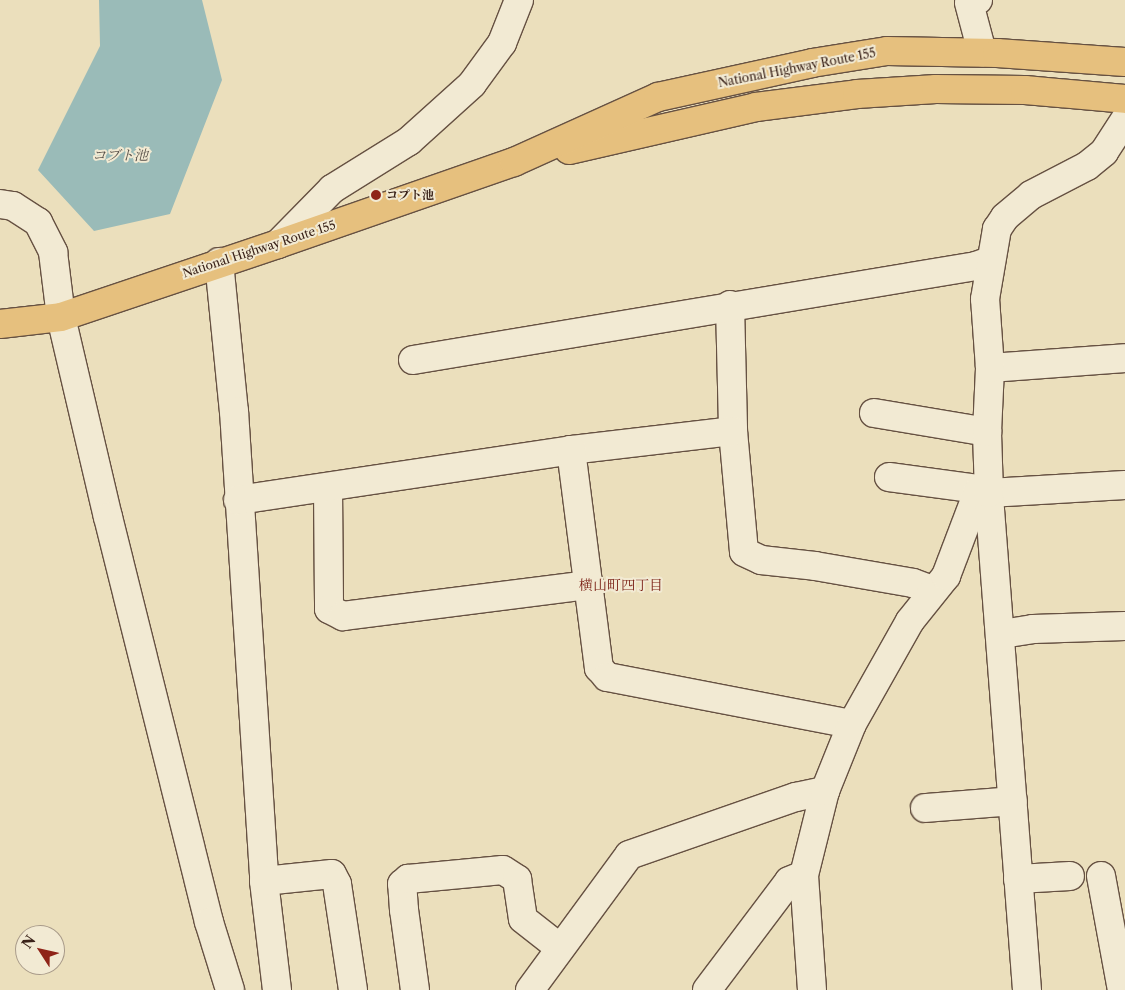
<!DOCTYPE html>
<html>
<head>
<meta charset="utf-8">
<style>
	body { margin:0 }
	#map { position:relative; width:1125px; height:990px; overflow:hidden; background:#ebdfbc; font-family:"Libre Caslon Text","Noto Serif JP",serif }
	div>[style] { position:absolute }
	.water>* { inset:0; background:#9abbb8 }
	.roads { filter:drop-shadow(1px 0 #665142) drop-shadow(-1px 0 #665142) drop-shadow(0 1px #665142) drop-shadow(0 -1px #665142) }
	.minor>* { height:28px; margin:-14px; padding:0 14px; transform-origin:14px; border-radius:14px; background:#f2ead3 }
	.highway>* { height:28px; margin:-14px; padding:0 14px; transform-origin:14px; border-radius:14px; background:#e6c07e }
	.dots>* { width:14px; height:14px; translate:-50% -50%; box-sizing:border-box; border:2px solid #f2ead3; border-radius:50% }
	span { translate:-50% -50%; white-space:nowrap; text-align:center; line-height:1.15; -webkit-text-stroke:4px #f2ead3; paint-order:stroke }
	.street-label { font-size:12px; color:#3a2219 }
	.poi-label { font-size:12px; color:#3a2219; font-weight:700 }
	.left { translate:0 -50%; text-align:left }
	.water-label { font-size:14px; color:#575049; font-style:italic }
	.neighbourhood-label { font-size:14px; color:#7a1f14 }
	.north { position:absolute; left:15px; top:925px; width:50px; height:50px; box-sizing:border-box; background:#f2ead3; border:1px solid #a89a89; border-radius:50%; rotate:305deg; font-size:14px; font-weight:700; line-height:20px; text-align:center; color:#3a2219 }
	.north::after { content:''; display:block; margin:auto; width:18px; height:22px; background:#8f2418; clip-path:polygon(50% 0,100% 100%,50% 72%,0 100%) }
</style>
</head>
<body>
<div id="map">
	<div class="water">
		<div style="clip-path:polygon(99px 0,202px 0,222px 80px,170px 214px,94px 231px,38px 170px,100px 46px)"></div>
	</div>
	<div class="roads">
		<div class="minor">
			<div style="left:978px;top:0;width:9px;rotate:162deg"></div>
			<div style="left:969px;top:3px;width:51px;rotate:75.1deg"></div>
			<div style="left:0;top:204px;width:13px;rotate:9deg"></div>
			<div style="left:13px;top:206px;width:30px;rotate:33deg"></div>
			<div style="left:38px;top:222px;width:34px;rotate:63deg"></div>
			<div style="left:53px;top:252px;width:65px;rotate:83deg"></div>
			<div style="left:61px;top:317px;width:205px;rotate:76.8deg"></div>
			<div style="left:108px;top:517px;width:417px;rotate:76deg"></div>
			<div style="left:209px;top:922px;width:71px;rotate:72.8deg"></div>
			<div style="left:278px;top:244px;width:77px;rotate:-45.5deg"></div>
			<div style="left:332px;top:189px;width:91px;rotate:-31.9deg"></div>
			<div style="left:409px;top:141px;width:85px;rotate:-42.1deg"></div>
			<div style="left:472px;top:84px;width:51px;rotate:-53.8deg"></div>
			<div style="left:502px;top:43px;width:46px;rotate:-68.4deg"></div>
			<div style="left:219px;top:262px;width:150px;rotate:84.3deg"></div>
			<div style="left:234px;top:411px;width:471px;rotate:86.3deg"></div>
			<div style="left:264px;top:881px;width:110px;rotate:83.2deg"></div>
			<div style="left:730px;top:305px;width:126px;rotate:88.6deg"></div>
			<div style="left:733px;top:431px;width:121px;rotate:84.8deg"></div>
			<div style="left:744px;top:552px;width:19px;rotate:25deg"></div>
			<div style="left:761px;top:560px;width:54px;rotate:6.3deg"></div>
			<div style="left:815px;top:566px;width:99px;rotate:9.8deg"></div>
			<div style="left:913px;top:583px;width:20px;rotate:20deg"></div>
			<div style="left:413px;top:360px;width:571px;rotate:-9.48deg"></div>
			<div style="left:976px;top:266px;width:15px;rotate:-20deg"></div>
			<div style="left:990px;top:368px;width:135px;rotate:-4.2deg"></div>
			<div style="left:874px;top:413px;width:115px;rotate:9.5deg"></div>
			<div style="left:571px;top:450px;width:163px;rotate:-6.7deg"></div>
			<div style="left:889px;top:477px;width:91px;rotate:7.6deg"></div>
			<div style="left:979px;top:489px;width:11px;rotate:22deg"></div>
			<div style="left:989px;top:493px;width:136px;rotate:-3.4deg"></div>
			<div style="left:328px;top:488px;width:121px;rotate:89.5deg"></div>
			<div style="left:329px;top:609px;width:16px;rotate:27deg"></div>
			<div style="left:343px;top:616px;width:248px;rotate:-7.2deg"></div>
			<div style="left:238px;top:500px;width:337px;rotate:-8.5deg"></div>
			<div style="left:571px;top:450px;width:220px;rotate:82.7deg"></div>
			<div style="left:599px;top:668px;width:12px;rotate:48deg"></div>
			<div style="left:607px;top:677px;width:249px;rotate:10.9deg"></div>
			<div style="left:1002px;top:634px;width:31px;rotate:-9deg"></div>
			<div style="left:1033px;top:629px;width:92px;rotate:-1.9deg"></div>
			<div style="left:925px;top:808px;width:88px;rotate:-4.5deg"></div>
			<div style="left:1101px;top:876px;width:116px;rotate:79.6deg"></div>
			<div style="left:1018px;top:879px;width:52px;rotate:-3.3deg"></div>
			<div style="left:264px;top:881px;width:68px;rotate:-5.9deg"></div>
			<div style="left:332px;top:874px;width:11px;rotate:63deg"></div>
			<div style="left:337px;top:884px;width:107px;rotate:81.4deg"></div>
			<div style="left:415px;top:990px;width:81px;rotate:-97.8deg"></div>
			<div style="left:404px;top:910px;width:26px;rotate:-94deg"></div>
			<div style="left:402px;top:884px;width:8px;rotate:-40deg"></div>
			<div style="left:408px;top:879px;width:95px;rotate:-5.4deg"></div>
			<div style="left:503px;top:870px;width:17px;rotate:33deg"></div>
			<div style="left:517px;top:879px;width:40px;rotate:81.5deg"></div>
			<div style="left:523px;top:919px;width:47px;rotate:38.1deg"></div>
			<div style="left:530px;top:990px;width:167px;rotate:-53.7deg"></div>
			<div style="left:629px;top:855px;width:177px;rotate:-19.2deg"></div>
			<div style="left:796px;top:797px;width:30px;rotate:-12deg"></div>
			<div style="left:707px;top:990px;width:136px;rotate:-53deg"></div>
			<div style="left:789px;top:881px;width:16px;rotate:-22deg"></div>
			<div style="left:812px;top:990px;width:115px;rotate:-94deg"></div>
			<div style="left:804px;top:875px;width:87px;rotate:-76deg"></div>
			<div style="left:825px;top:791px;width:72px;rotate:-68.1deg"></div>
			<div style="left:852px;top:724px;width:118px;rotate:-60.6deg"></div>
			<div style="left:910px;top:621px;width:58px;rotate:-51.3deg"></div>
			<div style="left:946px;top:576px;width:93px;rotate:-69.2deg"></div>
			<div style="left:1027px;top:990px;width:498px;rotate:-94.4deg"></div>
			<div style="left:989px;top:493px;width:61px;rotate:-91.9deg"></div>
			<div style="left:987px;top:432px;width:64px;rotate:-87.3deg"></div>
			<div style="left:990px;top:368px;width:69px;rotate:-94.1deg"></div>
			<div style="left:985px;top:299px;width:71px;rotate:-80.3deg"></div>
			<div style="left:997px;top:229px;width:14px;rotate:-56deg"></div>
			<div style="left:1005px;top:217px;width:34px;rotate:-40deg"></div>
			<div style="left:1031px;top:195px;width:63px;rotate:-27.4deg"></div>
			<div style="left:1087px;top:166px;width:22px;rotate:-39deg"></div>
			<div style="left:1104px;top:152px;width:38px;rotate:-57deg"></div>
		</div>
		<div class="highway">
			<div style="left:569px;top:150px;width:192px;rotate:-12.9deg"></div>
			<div style="left:756px;top:107px;width:102px;rotate:-7.3deg"></div>
			<div style="left:857px;top:94px;width:79px;rotate:-3.6deg"></div>
			<div style="left:936px;top:89px;width:89px;rotate:0.6deg"></div>
			<div style="left:1025px;top:90px;width:100px;rotate:5.1deg"></div>
			<div style="left:0;top:324px;width:61px;rotate:-6.5deg"></div>
			<div style="left:61px;top:317px;width:229px;rotate:-18.6deg"></div>
			<div style="left:278px;top:244px;width:250px;rotate:-19.2deg"></div>
			<div style="left:514px;top:162px;width:158px;rotate:-24.3deg"></div>
			<div style="left:658px;top:97px;width:158px;rotate:-12.4deg"></div>
			<div style="left:812px;top:63px;width:76px;rotate:-9.1deg"></div>
			<div style="left:887px;top:51px;width:110px;rotate:1deg"></div>
			<div style="left:997px;top:53px;width:128px;rotate:4deg"></div>
		</div>
	</div>
	<div class="dots">
		<div style="left:376px;top:195px;background:#8f2418"></div>
	</div>
	<div class="street-label">
		<span style="left:797px;top:68px;rotate:-11deg">National Highway Route 155</span>
		<span style="left:259px;top:249px;rotate:-18deg">National Highway Route 155</span>
	</div>
	<div class="poi-label">
		<span class="left" style="left:386px;top:195px">コプト池</span>
	</div>
	<div class="water-label">
		<span style="left:120px;top:155px">コブト池</span>
	</div>
	<div class="neighbourhood-label">
		<span style="left:621px;top:585px">横山町四丁目</span>
	</div>
	<div class="north">N</div>
</div>
</body>
</html>
